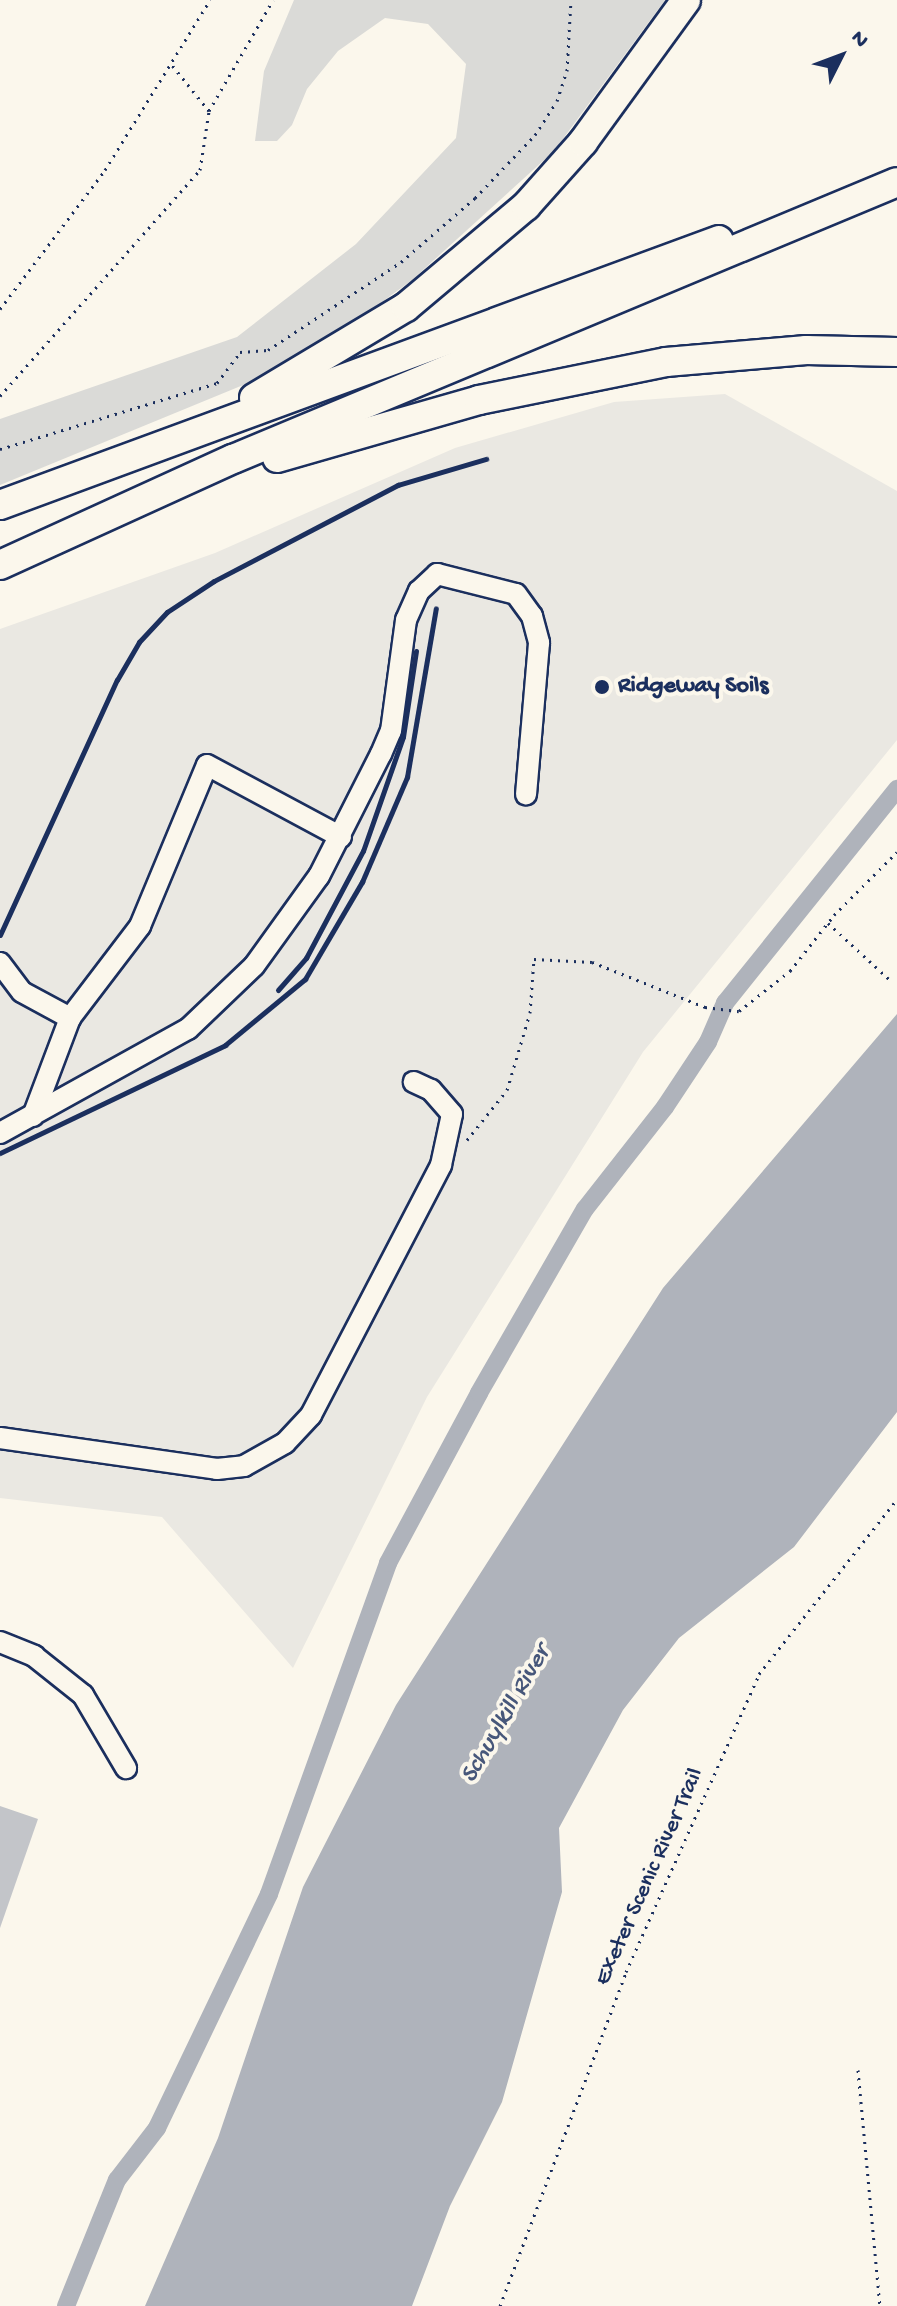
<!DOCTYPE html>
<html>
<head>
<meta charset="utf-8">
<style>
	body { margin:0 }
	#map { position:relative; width:897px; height:2306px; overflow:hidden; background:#fbf7ec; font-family:"Gochi Hand",sans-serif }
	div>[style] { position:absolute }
	.built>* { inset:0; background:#eae8e2 }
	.green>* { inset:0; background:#dadad7 }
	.water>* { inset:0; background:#afb3bb }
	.canal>* { height:18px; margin:-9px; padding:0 9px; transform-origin:9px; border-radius:9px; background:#afb3bb }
	.building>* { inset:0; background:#c3c5c9 }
	.path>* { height:3px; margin-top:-1.5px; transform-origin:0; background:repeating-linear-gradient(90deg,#1b2f5e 0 2px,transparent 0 8px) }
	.roads { filter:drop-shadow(2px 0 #1b2f5e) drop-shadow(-2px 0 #1b2f5e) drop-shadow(0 2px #1b2f5e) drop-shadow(0 -2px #1b2f5e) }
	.minor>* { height:20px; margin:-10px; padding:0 10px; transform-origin:10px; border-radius:10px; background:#fbf7ec }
	.highway>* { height:28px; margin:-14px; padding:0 14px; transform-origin:14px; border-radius:14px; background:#fbf7ec }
	.rail>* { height:5px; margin:-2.5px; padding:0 2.5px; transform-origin:2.5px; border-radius:2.5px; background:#1b2f5e }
	.dots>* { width:22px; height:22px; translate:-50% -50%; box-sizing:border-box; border:4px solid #fbf7ec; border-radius:50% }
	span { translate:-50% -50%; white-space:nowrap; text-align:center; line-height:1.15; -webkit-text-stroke:8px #fbf7ec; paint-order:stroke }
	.poi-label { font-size:24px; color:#1b2f5e; font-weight:700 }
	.left { translate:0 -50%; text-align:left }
	.street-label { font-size:24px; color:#1b2f5e }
	.water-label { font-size:26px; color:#47577a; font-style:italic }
	.north { position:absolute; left:801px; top:16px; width:80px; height:80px; -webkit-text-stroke:6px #fbf7ec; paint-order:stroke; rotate:48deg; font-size:22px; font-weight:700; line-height:32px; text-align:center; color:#1b2f5e }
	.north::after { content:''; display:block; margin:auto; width:28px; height:36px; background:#1b2f5e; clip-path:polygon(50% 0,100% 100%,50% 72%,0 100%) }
</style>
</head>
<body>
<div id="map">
	<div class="built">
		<div style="clip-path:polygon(725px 394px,897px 491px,897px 740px,643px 1052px,427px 1397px,293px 1668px,162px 1517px,0 1498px,0 629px,215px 553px,455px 448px,614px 402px)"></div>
	</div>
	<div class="green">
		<div style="clip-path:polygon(294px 0,665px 0,554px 151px,412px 280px,341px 332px,260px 378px,0 485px,0 419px,237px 337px,356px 244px,456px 138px,466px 64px,428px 24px,385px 18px,338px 51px,307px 89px,292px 125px,277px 141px,255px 141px,264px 71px)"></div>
	</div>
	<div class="water">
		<div style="clip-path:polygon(897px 1014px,897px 1412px,794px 1547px,679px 1638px,623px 1710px,559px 1828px,562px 1892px,502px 2102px,450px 2206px,412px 2306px,145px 2306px,218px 2138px,303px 1887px,396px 1705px,663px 1288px)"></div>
	</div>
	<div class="canal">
		<div style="left:66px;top:2306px;width:136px;rotate:-68deg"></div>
		<div style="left:117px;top:2180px;width:66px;rotate:-52.4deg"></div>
		<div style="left:157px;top:2128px;width:259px;rotate:-64.4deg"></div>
		<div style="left:269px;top:1894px;width:352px;rotate:-70.2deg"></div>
		<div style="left:388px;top:1563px;width:193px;rotate:-61.8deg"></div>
		<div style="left:479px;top:1393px;width:212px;rotate:-60.1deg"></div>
		<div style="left:585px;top:1209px;width:130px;rotate:-51.9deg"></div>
		<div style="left:665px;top:1107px;width:78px;rotate:-56.5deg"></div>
		<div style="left:708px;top:1042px;width:43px;rotate:-66.4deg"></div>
		<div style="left:725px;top:1003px;width:275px;rotate:-51.2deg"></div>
	</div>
	<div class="building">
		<div style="clip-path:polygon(0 1806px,38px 1819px,0 1928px)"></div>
	</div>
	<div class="path">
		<div style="left:209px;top:111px;width:128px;rotate:-60deg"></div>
		<div style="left:0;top:309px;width:174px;rotate:-52.9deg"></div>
		<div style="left:105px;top:170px;width:200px;rotate:-58.3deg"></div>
		<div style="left:0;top:396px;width:302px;rotate:-48.5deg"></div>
		<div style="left:200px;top:170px;width:60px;rotate:-81.3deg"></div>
		<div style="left:209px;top:111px;width:59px;rotate:-128.8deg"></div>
		<div style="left:0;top:449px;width:227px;rotate:-16.9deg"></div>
		<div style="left:217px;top:383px;width:39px;rotate:-53deg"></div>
		<div style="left:240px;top:352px;width:28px;rotate:-4deg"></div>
		<div style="left:268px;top:350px;width:159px;rotate:-33.5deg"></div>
		<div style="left:401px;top:262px;width:98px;rotate:-40.9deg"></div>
		<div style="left:475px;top:198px;width:87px;rotate:-46.4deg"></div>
		<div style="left:535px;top:135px;width:40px;rotate:-57.1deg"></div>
		<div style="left:557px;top:101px;width:32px;rotate:-72deg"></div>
		<div style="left:567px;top:71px;width:71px;rotate:-86.8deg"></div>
		<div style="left:828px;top:923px;width:86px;rotate:42.6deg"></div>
		<div style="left:467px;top:1140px;width:64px;rotate:-51.3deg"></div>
		<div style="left:507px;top:1090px;width:80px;rotate:-73.4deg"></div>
		<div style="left:530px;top:1013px;width:54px;rotate:-85.8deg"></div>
		<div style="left:534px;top:959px;width:58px;rotate:3deg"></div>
		<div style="left:592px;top:962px;width:122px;rotate:21.7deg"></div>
		<div style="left:705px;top:1007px;width:34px;rotate:7deg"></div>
		<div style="left:739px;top:1011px;width:65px;rotate:-38.1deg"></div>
		<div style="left:790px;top:971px;width:71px;rotate:-51.8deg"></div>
		<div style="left:834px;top:915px;width:89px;rotate:-45deg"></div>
		<div style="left:858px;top:2070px;width:237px;rotate:84.7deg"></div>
		<div style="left:500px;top:2306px;width:357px;rotate:-69.3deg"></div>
		<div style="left:626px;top:1972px;width:326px;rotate:-65.9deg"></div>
		<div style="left:759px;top:1674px;width:223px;rotate:-51.7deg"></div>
	</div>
	<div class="roads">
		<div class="minor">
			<div style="left:0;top:963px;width:36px;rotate:53deg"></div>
			<div style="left:22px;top:992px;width:55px;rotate:28.4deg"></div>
			<div style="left:33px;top:1116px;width:105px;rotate:-69.3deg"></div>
			<div style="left:70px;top:1018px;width:116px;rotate:-52.7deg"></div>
			<div style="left:140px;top:926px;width:174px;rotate:-67.4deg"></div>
			<div style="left:207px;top:765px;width:152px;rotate:28.2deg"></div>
			<div style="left:0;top:1133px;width:215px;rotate:-29deg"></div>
			<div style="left:188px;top:1029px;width:91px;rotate:-43.7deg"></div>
			<div style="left:254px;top:966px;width:111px;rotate:-54.2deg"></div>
			<div style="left:319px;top:876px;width:137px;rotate:-63.1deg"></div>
			<div style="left:381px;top:754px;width:25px;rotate:-67deg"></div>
			<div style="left:391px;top:731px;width:112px;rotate:-82.3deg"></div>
			<div style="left:406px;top:620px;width:32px;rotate:-66deg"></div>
			<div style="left:419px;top:591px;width:25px;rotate:-43deg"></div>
			<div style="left:437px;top:574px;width:81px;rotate:14.2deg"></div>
			<div style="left:516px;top:594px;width:27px;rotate:54deg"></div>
			<div style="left:532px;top:616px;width:28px;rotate:75deg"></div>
			<div style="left:539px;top:643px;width:152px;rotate:94.9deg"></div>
			<div style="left:0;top:1438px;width:219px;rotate:8.1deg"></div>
			<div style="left:217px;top:1469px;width:27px;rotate:-6deg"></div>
			<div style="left:244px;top:1466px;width:47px;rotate:-29.3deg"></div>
			<div style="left:285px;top:1443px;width:38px;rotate:-47deg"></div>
			<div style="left:311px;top:1415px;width:282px;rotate:-62.5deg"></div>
			<div style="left:441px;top:1165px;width:52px;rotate:-77.8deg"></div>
			<div style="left:452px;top:1114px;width:32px;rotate:-131deg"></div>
			<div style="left:431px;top:1090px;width:19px;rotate:-155deg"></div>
			<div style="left:0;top:1642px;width:37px;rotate:22deg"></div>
			<div style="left:34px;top:1656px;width:63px;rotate:38.5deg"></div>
			<div style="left:83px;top:1695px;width:85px;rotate:59.5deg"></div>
		</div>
		<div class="highway">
			<div style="left:254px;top:398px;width:177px;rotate:-30.9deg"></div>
			<div style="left:406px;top:307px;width:157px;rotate:-40.1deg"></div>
			<div style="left:526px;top:206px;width:86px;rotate:-48.3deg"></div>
			<div style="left:583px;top:142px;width:175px;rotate:-54deg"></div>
			<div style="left:277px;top:458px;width:210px;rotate:-16deg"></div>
			<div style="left:479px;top:400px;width:191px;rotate:-11.5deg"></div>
			<div style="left:666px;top:362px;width:141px;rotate:-4.9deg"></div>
			<div style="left:806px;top:350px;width:91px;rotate:1.3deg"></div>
			<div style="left:0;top:505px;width:766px;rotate:-20.23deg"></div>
			<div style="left:0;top:565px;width:256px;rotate:-24.5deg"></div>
			<div style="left:233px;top:459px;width:719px;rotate:-22.64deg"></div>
		</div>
	</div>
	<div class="rail">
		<div style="left:0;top:935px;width:281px;rotate:-65.4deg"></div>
		<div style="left:117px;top:680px;width:44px;rotate:-59.9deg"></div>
		<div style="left:139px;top:642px;width:41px;rotate:-47deg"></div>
		<div style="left:167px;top:612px;width:56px;rotate:-33.4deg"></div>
		<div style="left:214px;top:581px;width:208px;rotate:-27.6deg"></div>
		<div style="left:398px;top:485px;width:92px;rotate:-16.5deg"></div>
		<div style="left:278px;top:990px;width:43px;rotate:-48.8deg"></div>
		<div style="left:306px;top:958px;width:121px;rotate:-62deg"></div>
		<div style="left:363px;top:851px;width:121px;rotate:-70.7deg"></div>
		<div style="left:403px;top:737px;width:87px;rotate:-81.4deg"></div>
		<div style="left:0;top:1153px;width:250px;rotate:-25.6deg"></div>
		<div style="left:225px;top:1045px;width:104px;rotate:-39.5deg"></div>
		<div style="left:305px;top:979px;width:113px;rotate:-59.6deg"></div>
		<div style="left:362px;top:882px;width:114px;rotate:-66.8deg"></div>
		<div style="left:407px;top:777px;width:171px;rotate:-80.3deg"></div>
	</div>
	<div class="dots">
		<div style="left:602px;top:687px;background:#1b2f5e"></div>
	</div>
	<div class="poi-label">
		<span class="left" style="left:618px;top:687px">Ridgeway Soils</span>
	</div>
	<div class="street-label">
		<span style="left:650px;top:1877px;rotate:-66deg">Exeter Scenic River Trail</span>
	</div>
	<div class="water-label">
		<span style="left:507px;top:1715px;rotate:-60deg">Schuylkill River</span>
	</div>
	<div class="north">N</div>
</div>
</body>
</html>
